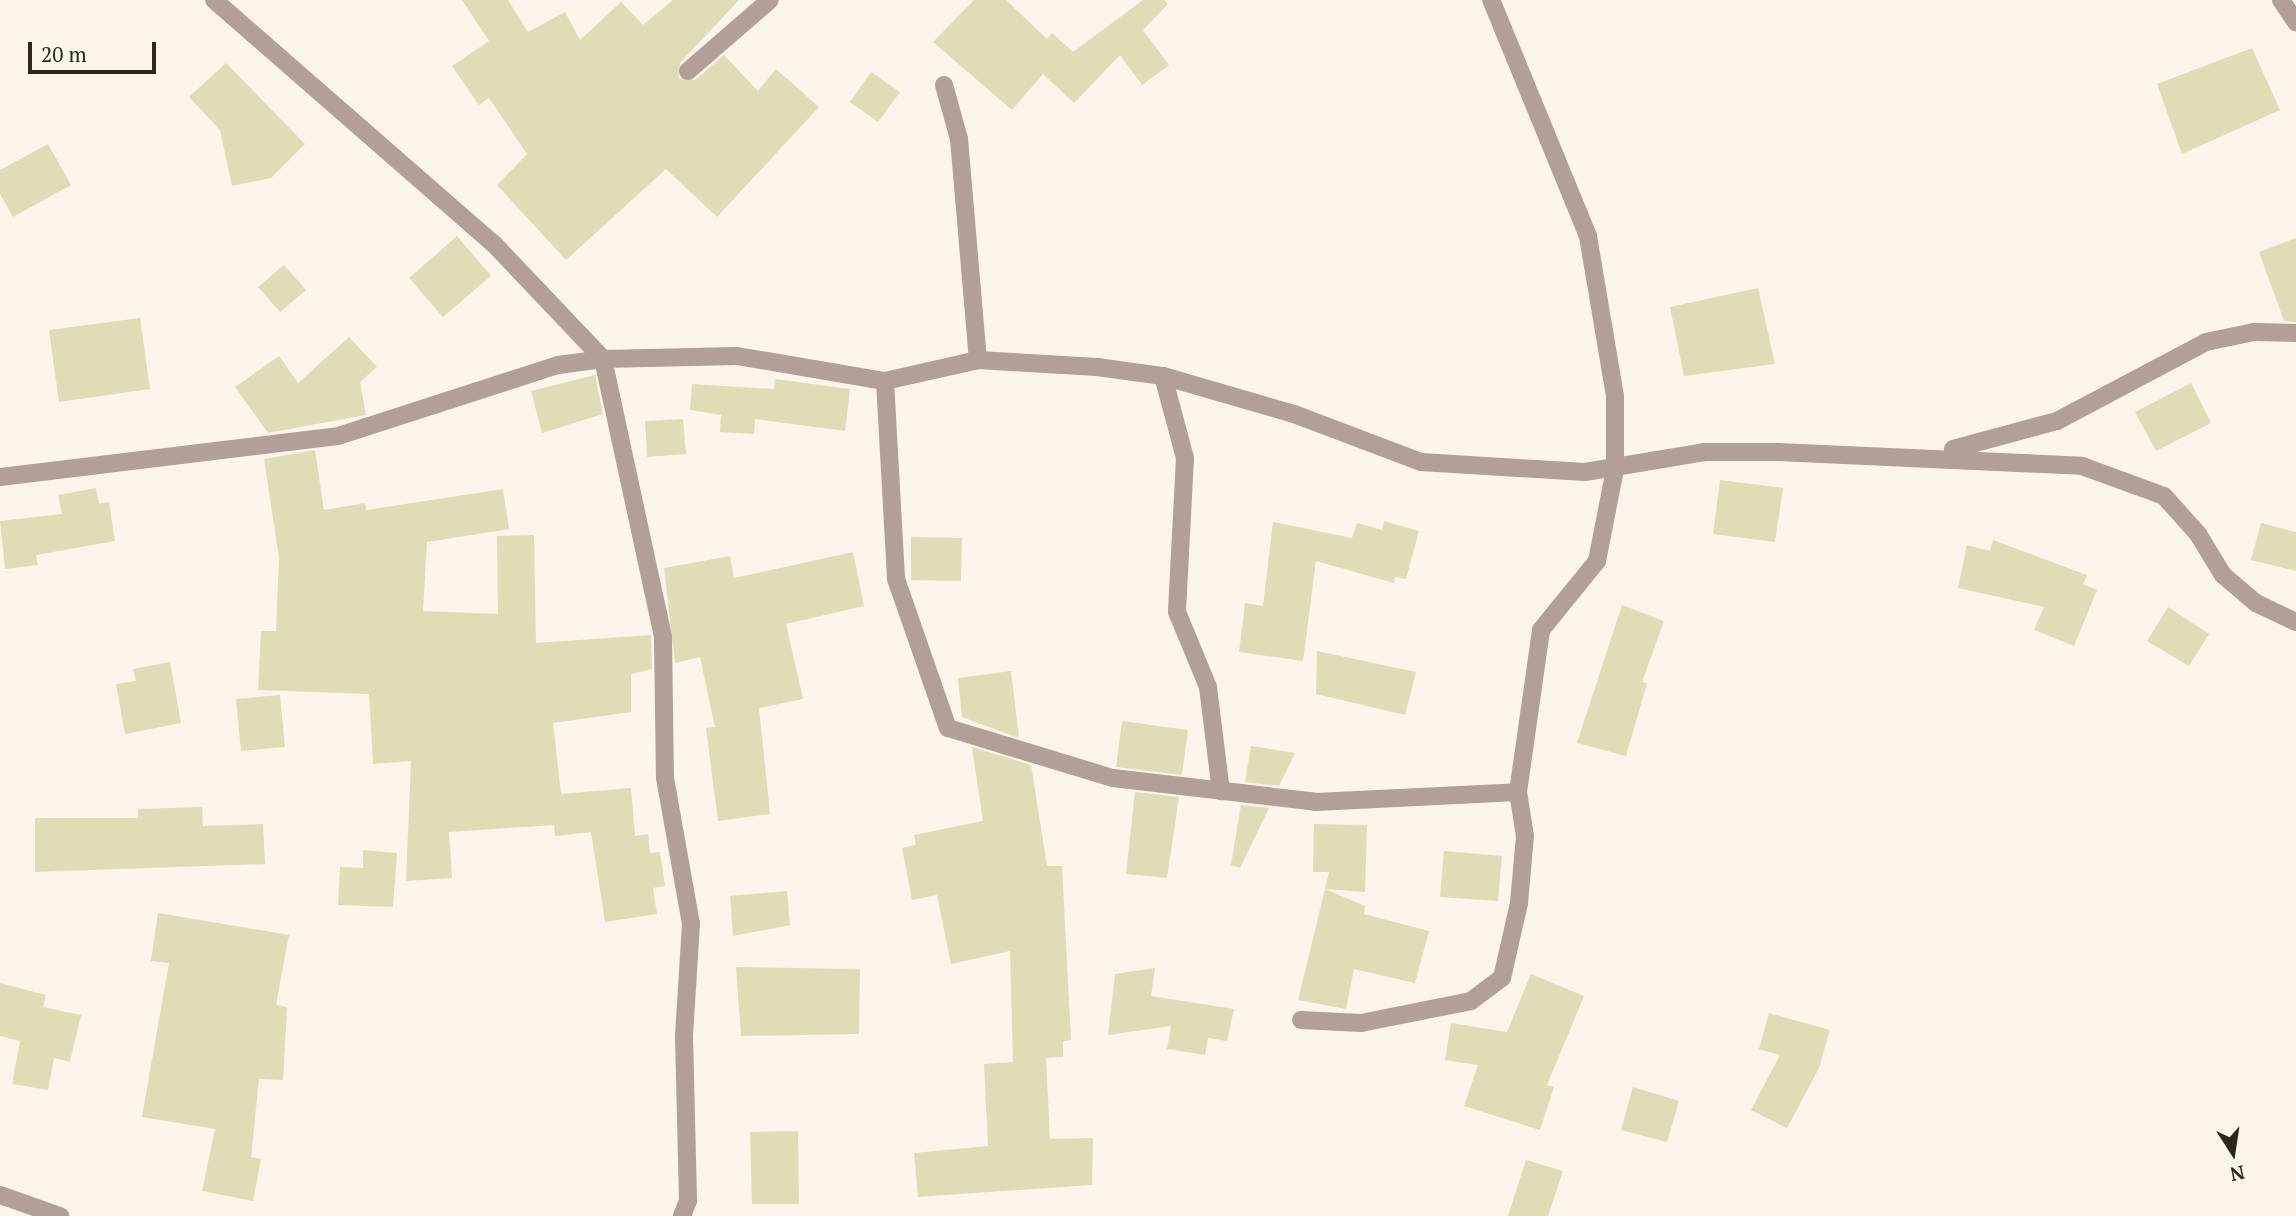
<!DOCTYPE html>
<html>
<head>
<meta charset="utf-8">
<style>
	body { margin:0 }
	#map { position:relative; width:2296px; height:1216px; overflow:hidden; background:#fcf5eb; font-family:"PT Serif",serif }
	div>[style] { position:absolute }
	.building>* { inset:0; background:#deddb6 }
	.minor>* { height:18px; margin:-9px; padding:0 9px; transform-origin:9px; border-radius:9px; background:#b19f98 }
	span { translate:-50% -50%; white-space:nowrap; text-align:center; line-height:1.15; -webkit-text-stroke:7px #fcf5eb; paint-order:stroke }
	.north { position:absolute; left:2198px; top:1118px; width:70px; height:70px; -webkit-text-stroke:5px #fcf5eb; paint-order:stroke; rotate:168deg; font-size:19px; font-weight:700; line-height:28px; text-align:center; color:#2d261d }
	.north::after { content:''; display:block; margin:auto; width:24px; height:32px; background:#2d261d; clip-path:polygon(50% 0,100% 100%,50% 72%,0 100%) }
	.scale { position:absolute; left:28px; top:42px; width:128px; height:32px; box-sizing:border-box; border:4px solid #2d261d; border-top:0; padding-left:9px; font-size:21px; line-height:24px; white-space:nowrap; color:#2d261d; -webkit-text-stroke:5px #fcf5eb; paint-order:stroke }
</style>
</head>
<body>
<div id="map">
	<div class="building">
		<div style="clip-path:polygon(462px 0,508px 0,528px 32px,565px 12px,580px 40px,621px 2px,643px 25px,673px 0,739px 0,680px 63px,679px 78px,695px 80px,724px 55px,758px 91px,776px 69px,819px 107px,717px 217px,666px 169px,566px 260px,497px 185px,527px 154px,489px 98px,479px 105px,452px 66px,489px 41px)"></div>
		<div style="clip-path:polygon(974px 0,1006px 0,1047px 39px,1052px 33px,1073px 52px,1143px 0,1164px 0,1168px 4px,1143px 30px,1169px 65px,1142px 85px,1120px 55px,1074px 103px,1043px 74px,1012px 110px,933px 42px)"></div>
		<div style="clip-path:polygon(2252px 48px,2280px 110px,2182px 154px,2157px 84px)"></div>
		<div style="clip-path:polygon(226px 63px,305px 144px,271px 178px,232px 186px,220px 130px,189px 97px)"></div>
		<div style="clip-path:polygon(871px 72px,900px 92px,878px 122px,850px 102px)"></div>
		<div style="clip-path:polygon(48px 144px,71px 185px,13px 217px,0 194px,0 170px)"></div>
		<div style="clip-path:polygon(457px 236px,491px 276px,443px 317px,409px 278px)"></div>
		<div style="clip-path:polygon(2296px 238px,2296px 322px,2284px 321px,2259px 252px)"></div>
		<div style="clip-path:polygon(284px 265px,306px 290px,280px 312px,258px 287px)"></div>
		<div style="clip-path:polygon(1758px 288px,1775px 364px,1684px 376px,1670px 307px)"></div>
		<div style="clip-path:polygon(140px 318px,150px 389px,59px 402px,49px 330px)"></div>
		<div style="clip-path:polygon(349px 337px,377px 367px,360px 382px,366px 415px,268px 433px,235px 387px,279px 356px,298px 383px)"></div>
		<div style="clip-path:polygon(595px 375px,603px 414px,542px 433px,531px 391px)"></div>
		<div style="clip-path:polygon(775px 379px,850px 389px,845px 431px,755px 419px,754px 434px,720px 432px,721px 415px,690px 410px,692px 384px,774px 389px)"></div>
		<div style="clip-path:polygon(2191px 383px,2211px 423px,2156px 451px,2135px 412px)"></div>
		<div style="clip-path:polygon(683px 419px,686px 454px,647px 457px,645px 421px)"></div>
		<div style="clip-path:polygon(315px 450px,324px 510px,365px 503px,366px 510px,503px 489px,509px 529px,427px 542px,423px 611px,498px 614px,497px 536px,534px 535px,536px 643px,651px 635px,652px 669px,631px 674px,631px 712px,553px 723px,561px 794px,631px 788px,635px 836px,648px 834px,650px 853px,660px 852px,665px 886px,653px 888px,657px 914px,605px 922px,591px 832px,555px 836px,554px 825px,449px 832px,452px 878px,406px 881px,411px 761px,373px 764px,369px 694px,258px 690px,261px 631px,276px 631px,279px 558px,264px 459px)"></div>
		<div style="clip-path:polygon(1720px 480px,1783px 488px,1775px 542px,1713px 534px)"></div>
		<div style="clip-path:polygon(96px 488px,99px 504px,109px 502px,115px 541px,36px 555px,38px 565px,5px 569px,0 521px,62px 514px,58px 495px)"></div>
		<div style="clip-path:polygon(1384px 521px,1419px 531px,1406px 579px,1395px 577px,1394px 583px,1316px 561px,1303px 661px,1239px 652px,1245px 603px,1263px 606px,1273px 522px,1352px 538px,1357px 523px,1382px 530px)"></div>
		<div style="clip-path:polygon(2261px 523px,2296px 532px,2296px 571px,2251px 560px)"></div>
		<div style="clip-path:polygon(911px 537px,962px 538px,961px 581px,911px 580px)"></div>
		<div style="clip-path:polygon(1993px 540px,2087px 575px,2083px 584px,2097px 590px,2074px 646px,2034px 630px,2044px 607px,1958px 588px,1967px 545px,1990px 551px)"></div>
		<div style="clip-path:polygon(853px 552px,864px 606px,786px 624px,803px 699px,759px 708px,770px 814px,718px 821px,706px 728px,715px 727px,700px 657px,675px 663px,664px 568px,730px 556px,734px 578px)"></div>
		<div style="clip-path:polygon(1622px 605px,1664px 621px,1642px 682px,1647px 683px,1626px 756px,1577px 743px)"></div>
		<div style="clip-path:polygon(2168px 607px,2209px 634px,2189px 666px,2147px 641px)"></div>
		<div style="clip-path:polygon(1317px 651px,1416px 672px,1405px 715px,1316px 694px)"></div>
		<div style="clip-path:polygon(170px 662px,181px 723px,125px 734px,116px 684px,136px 681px,133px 669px)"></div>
		<div style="clip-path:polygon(1011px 671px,1019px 738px,962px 717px,958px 678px)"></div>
		<div style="clip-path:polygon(280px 695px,285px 747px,241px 751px,236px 699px)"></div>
		<div style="clip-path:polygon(1122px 721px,1188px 730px,1182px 775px,1116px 767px)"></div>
		<div style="clip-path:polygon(1251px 746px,1295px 753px,1279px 786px,1245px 782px)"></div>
		<div style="clip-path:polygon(972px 747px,1031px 765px,1047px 866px,1062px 866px,1071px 1040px,1063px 1041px,1063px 1057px,1046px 1058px,1050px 1139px,1093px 1138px,1092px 1185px,918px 1197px,914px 1153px,988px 1146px,984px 1064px,1013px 1062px,1010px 951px,951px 964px,937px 895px,912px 900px,902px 848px,916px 845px,914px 835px,983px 821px)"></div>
		<div style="clip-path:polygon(1135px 792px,1179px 797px,1167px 878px,1126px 874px)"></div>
		<div style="clip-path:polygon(1241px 805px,1269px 808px,1240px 868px,1231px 865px)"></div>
		<div style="clip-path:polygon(202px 807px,203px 826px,263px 824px,265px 864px,35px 872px,35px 818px,138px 818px,138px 809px)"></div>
		<div style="clip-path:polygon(1314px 824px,1367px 825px,1365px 892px,1325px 889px,1329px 872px,1313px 872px)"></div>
		<div style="clip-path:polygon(363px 850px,397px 853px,393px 907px,338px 905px,340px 867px,363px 868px)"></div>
		<div style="clip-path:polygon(1444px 851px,1502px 856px,1498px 901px,1440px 897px)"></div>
		<div style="clip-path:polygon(1325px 889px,1365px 906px,1364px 914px,1429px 931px,1415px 983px,1354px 969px,1346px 1009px,1298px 1000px)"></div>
		<div style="clip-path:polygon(787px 891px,790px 925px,733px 936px,730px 896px)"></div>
		<div style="clip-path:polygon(158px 913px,289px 935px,276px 1005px,287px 1007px,283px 1080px,259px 1079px,251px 1157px,261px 1159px,253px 1201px,202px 1191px,215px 1129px,142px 1117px,169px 963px,151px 961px)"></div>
		<div style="clip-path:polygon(736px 967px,860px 969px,859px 1034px,741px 1036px)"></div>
		<div style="clip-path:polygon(1155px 968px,1151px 996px,1234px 1009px,1227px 1041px,1208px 1038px,1205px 1055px,1167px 1049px,1171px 1026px,1108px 1035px,1115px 974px)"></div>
		<div style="clip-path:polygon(1531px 974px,1584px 996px,1547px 1085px,1554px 1087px,1540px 1130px,1464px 1106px,1478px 1065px,1445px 1060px,1451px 1023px,1507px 1032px)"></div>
		<div style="clip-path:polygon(0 983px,46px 995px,43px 1007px,81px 1015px,70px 1062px,54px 1058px,48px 1090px,12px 1084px,20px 1041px,0 1036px)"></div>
		<div style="clip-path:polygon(1769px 1013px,1830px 1030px,1819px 1068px,1787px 1128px,1751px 1110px,1780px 1055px,1759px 1049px)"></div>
		<div style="clip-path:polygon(1633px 1087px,1679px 1101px,1667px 1142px,1621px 1130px)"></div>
		<div style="clip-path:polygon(798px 1131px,799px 1204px,752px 1204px,750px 1132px)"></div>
		<div style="clip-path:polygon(1526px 1160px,1563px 1171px,1548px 1216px,1508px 1216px)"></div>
	</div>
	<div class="minor">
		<div style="left:214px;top:0;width:370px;rotate:41.1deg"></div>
		<div style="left:493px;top:243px;width:160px;rotate:46.5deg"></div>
		<div style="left:603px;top:359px;width:284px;rotate:77.8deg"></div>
		<div style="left:663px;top:637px;width:141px;rotate:89.2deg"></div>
		<div style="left:665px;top:778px;width:148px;rotate:79.9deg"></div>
		<div style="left:691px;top:924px;width:112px;rotate:93.6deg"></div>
		<div style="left:684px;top:1036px;width:165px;rotate:88.6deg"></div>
		<div style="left:688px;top:1201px;width:16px;rotate:112deg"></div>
		<div style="left:2281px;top:0;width:27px;rotate:56deg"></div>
		<div style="left:688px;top:71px;width:108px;rotate:-40.9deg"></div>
		<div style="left:944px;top:85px;width:56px;rotate:74.5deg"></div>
		<div style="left:959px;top:139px;width:222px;rotate:85.1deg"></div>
		<div style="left:1163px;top:376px;width:85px;rotate:75deg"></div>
		<div style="left:1185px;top:458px;width:154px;rotate:93deg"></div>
		<div style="left:1177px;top:612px;width:81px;rotate:67.5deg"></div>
		<div style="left:1208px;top:687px;width:105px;rotate:82.9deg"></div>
		<div style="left:885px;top:381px;width:198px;rotate:86.8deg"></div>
		<div style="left:896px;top:579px;width:158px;rotate:70.8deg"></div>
		<div style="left:948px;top:728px;width:172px;rotate:16.9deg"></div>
		<div style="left:1113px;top:778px;width:204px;rotate:6.7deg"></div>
		<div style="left:1316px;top:802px;width:202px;rotate:-2.8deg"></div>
		<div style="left:1953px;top:449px;width:108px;rotate:-15.1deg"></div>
		<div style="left:2057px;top:421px;width:169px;rotate:-27.9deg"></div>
		<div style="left:2206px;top:342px;width:49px;rotate:-11.8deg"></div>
		<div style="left:2254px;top:332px;width:42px;rotate:1.4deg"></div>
		<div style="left:0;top:477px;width:340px;rotate:-6.9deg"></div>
		<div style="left:338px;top:436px;width:231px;rotate:-17.9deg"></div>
		<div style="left:558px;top:365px;width:45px;rotate:-7.6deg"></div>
		<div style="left:603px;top:359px;width:134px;rotate:-1.3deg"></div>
		<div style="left:737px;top:356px;width:150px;rotate:9.6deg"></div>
		<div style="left:885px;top:381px;width:95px;rotate:-12.7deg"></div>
		<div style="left:978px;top:360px;width:119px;rotate:3.4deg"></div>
		<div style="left:1097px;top:367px;width:67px;rotate:7.8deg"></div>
		<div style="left:1163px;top:376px;width:136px;rotate:16.2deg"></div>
		<div style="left:1294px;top:414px;width:136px;rotate:20.7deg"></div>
		<div style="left:1421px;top:462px;width:164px;rotate:3.5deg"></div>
		<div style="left:1585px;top:472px;width:121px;rotate:-9.5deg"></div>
		<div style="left:1704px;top:452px;width:74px"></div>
		<div style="left:1778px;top:452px;width:304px;rotate:2.6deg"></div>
		<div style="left:2082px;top:466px;width:87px;rotate:20.1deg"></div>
		<div style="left:2164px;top:496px;width:51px;rotate:48.2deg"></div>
		<div style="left:2198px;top:534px;width:48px;rotate:58.6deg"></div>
		<div style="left:2223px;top:575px;width:43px;rotate:40.3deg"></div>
		<div style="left:2256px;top:603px;width:44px;rotate:25.4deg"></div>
		<div style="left:1301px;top:1020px;width:60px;rotate:2.9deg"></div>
		<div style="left:1361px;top:1023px;width:112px;rotate:-11.3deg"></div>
		<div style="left:1471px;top:1001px;width:39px;rotate:-37deg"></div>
		<div style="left:1502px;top:978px;width:77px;rotate:-77.2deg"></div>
		<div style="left:1519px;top:903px;width:67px;rotate:-84.9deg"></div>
		<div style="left:1525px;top:836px;width:45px;rotate:-99deg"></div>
		<div style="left:1518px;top:792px;width:164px;rotate:-81.9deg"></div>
		<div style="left:1541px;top:630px;width:89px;rotate:-50.9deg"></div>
		<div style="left:1597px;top:561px;width:94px;rotate:-78.9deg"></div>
		<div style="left:1615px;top:469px;width:73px;rotate:-90deg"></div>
		<div style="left:1615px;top:396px;width:162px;rotate:-99.6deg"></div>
		<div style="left:1588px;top:236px;width:255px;rotate:-112.3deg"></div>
		<div style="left:0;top:1195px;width:64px;rotate:19.3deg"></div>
	</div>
	<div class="north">N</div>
	<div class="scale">20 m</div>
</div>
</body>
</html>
